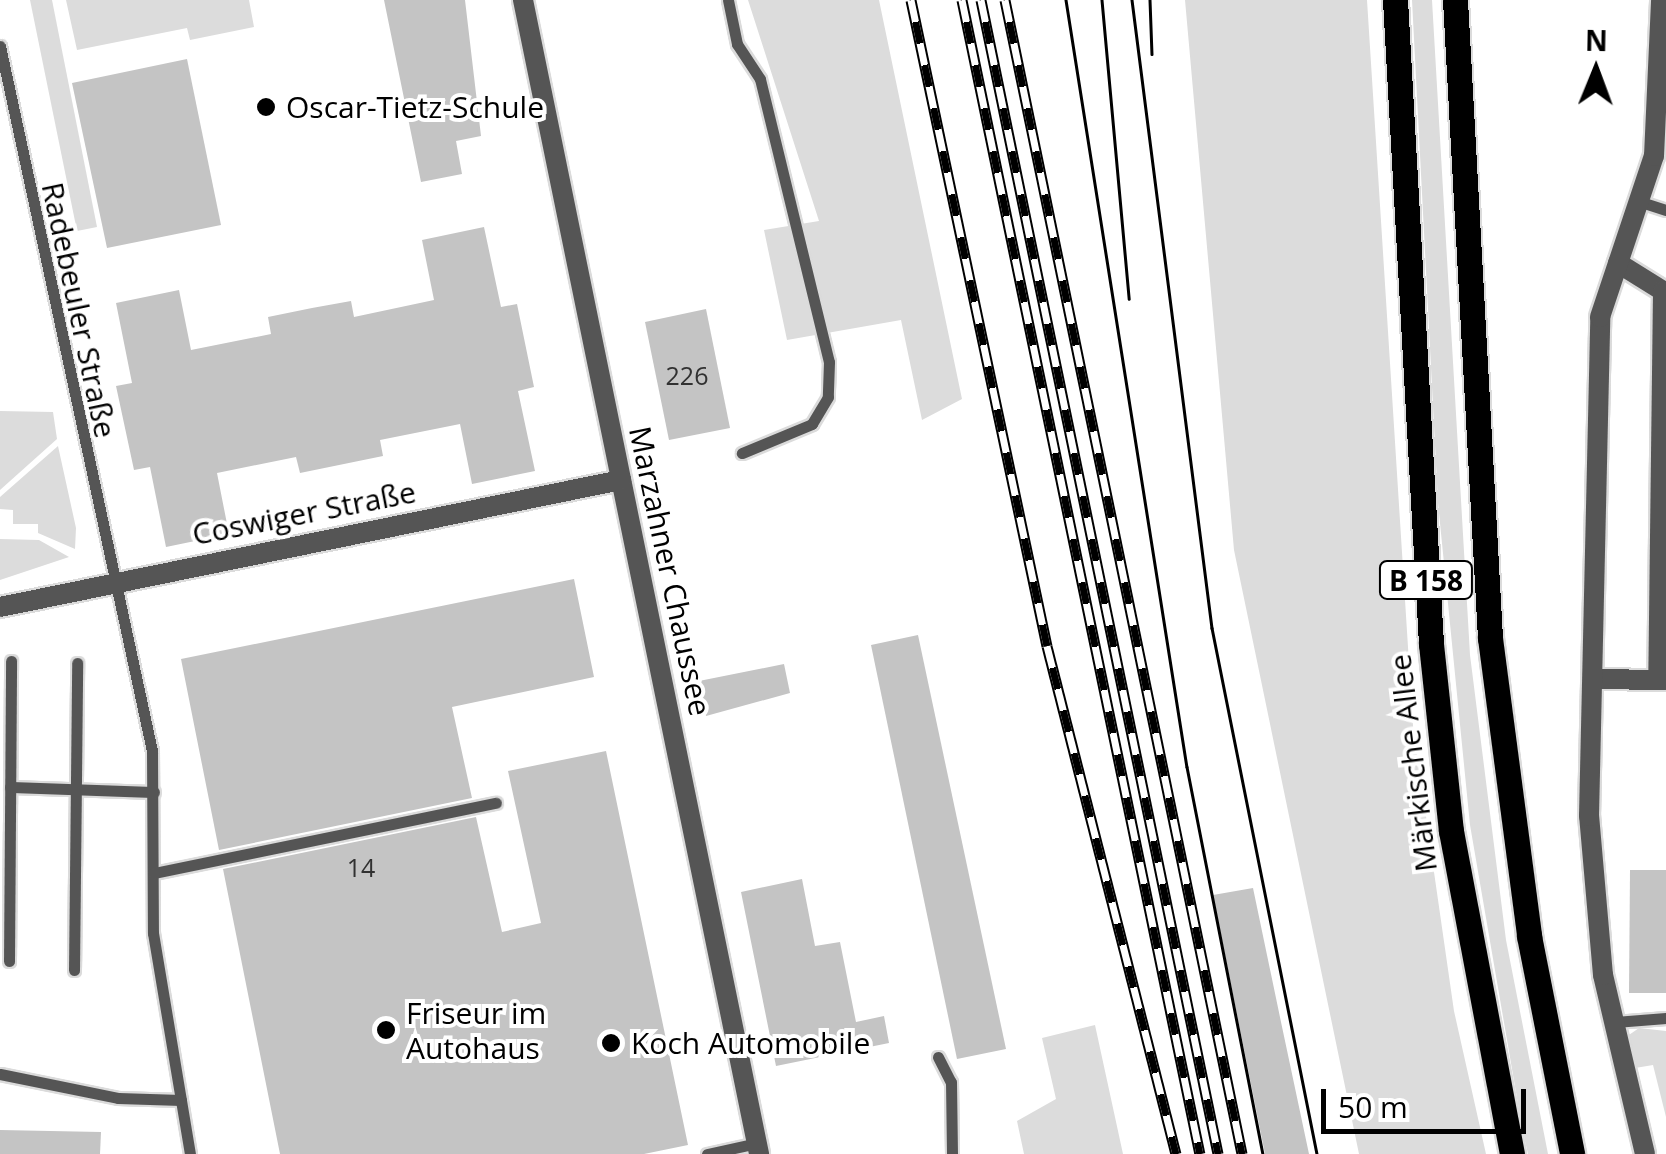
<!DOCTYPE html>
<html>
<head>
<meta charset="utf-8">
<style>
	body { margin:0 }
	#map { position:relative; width:1666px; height:1154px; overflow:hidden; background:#fff; font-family:"Open Sans",sans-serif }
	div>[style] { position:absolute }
	.green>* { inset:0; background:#dcdcdc }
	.building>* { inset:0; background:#c4c4c4 }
	.roads { filter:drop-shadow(2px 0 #dbdbdb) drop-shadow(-2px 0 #dbdbdb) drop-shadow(0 2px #dbdbdb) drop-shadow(0 -2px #dbdbdb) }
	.service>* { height:11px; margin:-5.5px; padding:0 5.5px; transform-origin:5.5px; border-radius:5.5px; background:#555 }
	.minor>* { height:20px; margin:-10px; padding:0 10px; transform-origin:10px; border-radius:10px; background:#555 }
	.primary>* { height:25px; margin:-12.5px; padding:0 12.5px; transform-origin:12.5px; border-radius:12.5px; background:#000 }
	.tram>* { height:2.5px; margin:-1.25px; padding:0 1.25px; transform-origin:1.25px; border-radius:1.25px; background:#000 }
	.rail>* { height:11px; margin-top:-5.5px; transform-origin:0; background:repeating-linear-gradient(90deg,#fff 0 22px,#000 0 44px); box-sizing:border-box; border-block:2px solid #000 }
	.dots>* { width:28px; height:28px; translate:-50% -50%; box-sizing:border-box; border:5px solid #fff; border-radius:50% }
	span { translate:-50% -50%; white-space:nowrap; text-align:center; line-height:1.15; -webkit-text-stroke:8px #fff; paint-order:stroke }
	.number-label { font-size:25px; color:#313131 }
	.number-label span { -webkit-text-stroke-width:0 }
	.shield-label span { padding:2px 8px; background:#fff; border:2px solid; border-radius:8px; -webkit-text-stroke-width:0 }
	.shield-label { font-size:28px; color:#000; font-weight:700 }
	.poi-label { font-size:30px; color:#000 }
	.left { translate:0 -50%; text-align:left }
	.street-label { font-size:30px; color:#000 }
	.north { position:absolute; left:1546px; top:20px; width:100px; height:100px; -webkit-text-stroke:8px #fff; paint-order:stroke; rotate:1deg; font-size:28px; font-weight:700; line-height:40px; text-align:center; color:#000 }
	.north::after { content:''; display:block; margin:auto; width:35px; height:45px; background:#000; clip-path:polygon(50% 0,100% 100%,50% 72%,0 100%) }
	.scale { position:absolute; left:1321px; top:1089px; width:205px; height:45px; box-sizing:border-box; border:5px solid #000; border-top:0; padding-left:12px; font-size:30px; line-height:35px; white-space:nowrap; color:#000; -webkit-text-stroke:8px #fff; paint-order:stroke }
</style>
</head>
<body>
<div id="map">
	<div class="green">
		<div style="clip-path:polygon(30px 0,52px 0,97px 227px,77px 231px)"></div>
		<div style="clip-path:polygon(66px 0,249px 0,254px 27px,190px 40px,187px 28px,77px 50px)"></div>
		<div style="clip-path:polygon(748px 0,879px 0,962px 399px,922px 420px,901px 320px,787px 340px,764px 230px,819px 221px)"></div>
		<div style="clip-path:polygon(1185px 0,1367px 0,1413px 726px,1454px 1011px,1486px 1154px,1359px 1154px,1234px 550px)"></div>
		<div style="clip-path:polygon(1412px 0,1432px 0,1470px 655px,1506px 940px,1548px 1154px,1528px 1154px,1523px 1133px,1470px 825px,1438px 503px)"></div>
		<div style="clip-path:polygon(0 411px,53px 412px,57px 439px,0 490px)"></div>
		<div style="clip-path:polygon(58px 446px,76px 528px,75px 549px,38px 533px,38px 524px,13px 524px,13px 510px,0 509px,0 497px)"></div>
		<div style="clip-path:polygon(0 539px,39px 540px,69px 557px,0 580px)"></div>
		<div style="clip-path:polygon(1095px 1025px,1123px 1154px,1024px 1154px,1017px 1121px,1056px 1099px,1042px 1038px)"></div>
		<div style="clip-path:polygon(1639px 1028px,1666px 1031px,1666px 1117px,1653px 1065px,1635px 1068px,1626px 1037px)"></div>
	</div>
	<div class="building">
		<div style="clip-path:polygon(384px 0,465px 0,481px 136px,456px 141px,462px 174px,421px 182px)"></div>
		<div style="clip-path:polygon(187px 59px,221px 225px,107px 248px,72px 83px)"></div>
		<div style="clip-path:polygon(484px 227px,501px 307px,517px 304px,534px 387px,518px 391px,535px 471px,472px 484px,460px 424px,380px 440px,383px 456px,300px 473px,296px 457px,217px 473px,229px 534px,166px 547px,150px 467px,134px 470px,116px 386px,132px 383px,116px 303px,179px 290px,191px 350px,271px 334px,268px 317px,312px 308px,351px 301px,354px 317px,434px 300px,422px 240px)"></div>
		<div style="clip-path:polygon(706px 309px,730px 428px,669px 440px,645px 322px)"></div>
		<div style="clip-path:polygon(574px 579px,594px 677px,452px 707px,472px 798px,219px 850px,181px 659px)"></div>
		<div style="clip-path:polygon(918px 635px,1006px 1049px,957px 1059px,871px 645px)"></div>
		<div style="clip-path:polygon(784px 664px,790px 693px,706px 716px,699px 681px)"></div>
		<div style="clip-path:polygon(606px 751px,688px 1145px,644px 1154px,280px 1154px,223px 869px,476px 817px,502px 932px,541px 923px,508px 771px)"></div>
		<div style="clip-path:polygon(1630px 870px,1666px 870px,1666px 993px,1629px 993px)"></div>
		<div style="clip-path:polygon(802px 879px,815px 946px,840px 942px,856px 1022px,884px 1016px,889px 1043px,776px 1066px,741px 892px)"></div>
		<div style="clip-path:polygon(1253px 888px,1281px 1022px,1309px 1154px,1265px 1154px,1213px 895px)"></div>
		<div style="clip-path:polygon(0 1130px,101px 1132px,100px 1154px,0 1154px)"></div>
	</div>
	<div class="roads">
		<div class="service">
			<div style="left:728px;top:0;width:45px;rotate:78.4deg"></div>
			<div style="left:737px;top:44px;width:42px;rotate:56.7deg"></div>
			<div style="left:760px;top:79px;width:291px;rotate:76.3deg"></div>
			<div style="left:829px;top:362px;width:35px;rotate:92deg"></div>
			<div style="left:828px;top:397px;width:31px;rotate:121deg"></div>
			<div style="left:812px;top:424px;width:76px;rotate:157.5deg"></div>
			<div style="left:0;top:46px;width:721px;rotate:77.83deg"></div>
			<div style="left:152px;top:751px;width:182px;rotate:89.7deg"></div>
			<div style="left:153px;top:933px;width:224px;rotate:80.5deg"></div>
			<div style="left:1641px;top:202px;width:26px;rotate:18deg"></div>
			<div style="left:10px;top:787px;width:144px;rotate:2deg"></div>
			<div style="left:154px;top:873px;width:349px;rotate:-11.6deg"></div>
			<div style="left:9px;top:961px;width:300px;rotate:-89.6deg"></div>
			<div style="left:74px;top:970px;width:307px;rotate:-89.4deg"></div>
			<div style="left:1615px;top:1022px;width:51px;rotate:-4.5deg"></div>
			<div style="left:938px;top:1057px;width:28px;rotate:63deg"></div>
			<div style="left:951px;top:1082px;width:72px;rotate:89.2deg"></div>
			<div style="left:0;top:1074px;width:120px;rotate:11.5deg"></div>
			<div style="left:118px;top:1098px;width:63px;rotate:1.8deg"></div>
			<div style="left:707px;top:1154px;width:51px;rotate:-12.4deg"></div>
		</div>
		<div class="minor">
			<div style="left:523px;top:0;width:1178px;rotate:78.44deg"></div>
			<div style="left:1618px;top:263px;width:53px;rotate:31.9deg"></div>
			<div style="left:1663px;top:291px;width:389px;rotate:90.7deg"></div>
			<div style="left:0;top:607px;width:634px;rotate:-11.56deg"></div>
			<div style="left:1593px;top:679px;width:73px;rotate:0.8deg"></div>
			<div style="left:1645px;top:1154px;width:184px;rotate:-103.2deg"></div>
			<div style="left:1603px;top:975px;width:160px;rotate:-95deg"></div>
			<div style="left:1589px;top:816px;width:499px;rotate:-88.7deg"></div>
			<div style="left:1600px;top:317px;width:170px;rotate:-71.5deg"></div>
			<div style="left:1654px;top:156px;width:156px;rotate:-87.4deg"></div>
		</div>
		<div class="primary">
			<div style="left:1395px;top:0;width:645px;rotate:86.8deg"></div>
			<div style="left:1431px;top:644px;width:188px;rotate:83.9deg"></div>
			<div style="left:1451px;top:831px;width:329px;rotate:79.3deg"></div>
			<div style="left:1455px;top:0;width:639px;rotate:86.86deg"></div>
			<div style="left:1490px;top:638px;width:301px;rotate:82.5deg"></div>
			<div style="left:1529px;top:936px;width:222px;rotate:78.8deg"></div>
		</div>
	</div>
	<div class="tram">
		<div style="left:1066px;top:0;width:776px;rotate:81.04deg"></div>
		<div style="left:1187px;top:767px;width:394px;rotate:78.9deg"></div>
		<div style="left:1102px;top:0;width:300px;rotate:84.8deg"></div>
		<div style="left:1132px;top:0;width:633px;rotate:82.74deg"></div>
		<div style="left:1212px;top:628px;width:536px;rotate:78.71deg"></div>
		<div style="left:1150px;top:0;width:54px;rotate:87.9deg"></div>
	</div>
	<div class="rail">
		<div style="left:911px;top:0;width:660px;rotate:78.11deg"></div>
		<div style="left:1047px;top:646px;width:524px;rotate:75.75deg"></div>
		<div style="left:962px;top:0;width:1178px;rotate:78.35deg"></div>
		<div style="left:981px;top:0;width:1178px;rotate:78.39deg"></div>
		<div style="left:1005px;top:0;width:1178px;rotate:78.39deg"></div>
	</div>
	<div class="dots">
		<div style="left:266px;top:107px;background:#000"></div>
		<div style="left:386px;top:1030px;background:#000"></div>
		<div style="left:611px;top:1043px;background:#000"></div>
	</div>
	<div class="number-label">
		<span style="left:687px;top:375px">226</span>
		<span style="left:361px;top:867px">14</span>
	</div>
	<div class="shield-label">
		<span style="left:1426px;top:580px">B 158</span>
	</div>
	<div class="poi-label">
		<span class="left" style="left:286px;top:107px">Oscar-Tietz-Schule</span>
		<span class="left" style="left:406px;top:1030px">Friseur im<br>Autohaus</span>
		<span class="left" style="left:631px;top:1043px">Koch Automobile</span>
	</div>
	<div class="street-label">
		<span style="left:79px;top:310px;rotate:78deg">Radebeuler Straße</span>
		<span style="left:304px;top:513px;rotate:-11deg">Coswiger Straße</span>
		<span style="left:670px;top:571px;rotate:78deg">Marzahner Chaussee</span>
		<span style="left:1413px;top:763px;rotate:-97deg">Märkische Allee</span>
	</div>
	<div class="north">N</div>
	<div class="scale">50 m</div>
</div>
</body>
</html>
